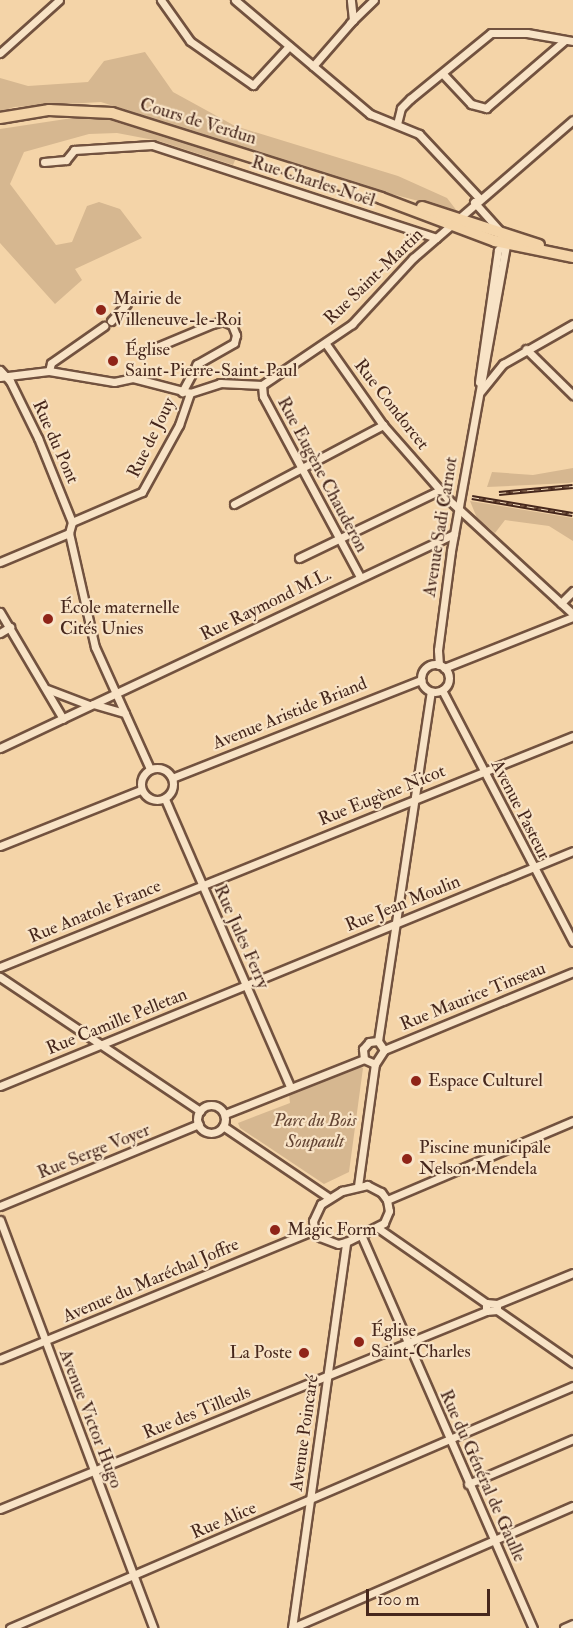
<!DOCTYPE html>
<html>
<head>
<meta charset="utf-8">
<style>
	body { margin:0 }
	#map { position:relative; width:573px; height:1628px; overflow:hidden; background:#f4d4a8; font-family:"IM FELL Double Pica",serif }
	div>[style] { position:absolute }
	.green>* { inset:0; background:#d6b790 }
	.roads { filter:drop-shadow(2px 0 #72523f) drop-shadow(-2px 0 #72523f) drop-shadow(0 2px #72523f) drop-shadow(0 -2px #72523f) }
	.minor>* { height:7px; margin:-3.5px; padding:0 3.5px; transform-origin:3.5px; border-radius:3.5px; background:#f8e3c6 }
	.minor>.ring { margin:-3.5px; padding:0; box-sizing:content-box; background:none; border:7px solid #f8e3c6; border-radius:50% }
	.primary>* { height:10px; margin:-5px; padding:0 5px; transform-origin:5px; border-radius:5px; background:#f4d4a8 }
	.rail>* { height:4.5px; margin-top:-2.25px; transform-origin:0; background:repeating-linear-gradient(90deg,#f8e3c6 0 7px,#46271c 0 14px); box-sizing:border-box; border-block:2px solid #46271c }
	.dots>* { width:16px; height:16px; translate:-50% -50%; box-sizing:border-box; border:3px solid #f8e3c6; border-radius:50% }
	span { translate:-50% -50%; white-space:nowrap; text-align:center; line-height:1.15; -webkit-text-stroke:4.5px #f8e3c6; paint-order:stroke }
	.street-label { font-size:18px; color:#46271c }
	.poi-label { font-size:18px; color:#46271c }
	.left { translate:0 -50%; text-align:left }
	.right { translate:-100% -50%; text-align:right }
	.park-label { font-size:18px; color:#634433; font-style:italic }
	.scale { position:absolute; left:366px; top:1589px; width:124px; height:27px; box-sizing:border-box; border:3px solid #46271c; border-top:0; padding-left:8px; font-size:18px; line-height:21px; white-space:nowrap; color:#46271c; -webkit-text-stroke:4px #f8e3c6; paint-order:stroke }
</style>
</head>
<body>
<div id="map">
	<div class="green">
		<div style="clip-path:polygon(145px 52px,173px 92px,235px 126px,398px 176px,447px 198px,457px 211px,384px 192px,101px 102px,14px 107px,0 112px,0 78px,28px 86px,88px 82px,104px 61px)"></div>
		<div style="clip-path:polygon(79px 117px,109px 120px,236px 158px,233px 165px,159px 141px,117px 133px,89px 134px,24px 152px,10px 184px,56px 245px,72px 242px,87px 206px,99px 202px,120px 209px,142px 238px,75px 269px,82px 280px,55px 304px,0 243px,0 129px)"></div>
		<div style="clip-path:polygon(573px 468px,573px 482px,569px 483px,487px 487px,492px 472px,533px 475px)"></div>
		<div style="clip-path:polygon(470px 501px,573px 518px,573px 541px,549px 526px,505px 520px,495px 533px,477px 518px)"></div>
		<div style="clip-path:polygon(358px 1066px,363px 1068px,349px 1172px,324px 1184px,240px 1128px,238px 1123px,290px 1103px,289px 1094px)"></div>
	</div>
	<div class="roads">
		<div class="minor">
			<div style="left:161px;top:0;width:50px;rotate:54.7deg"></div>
			<div style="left:190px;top:41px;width:77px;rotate:34.9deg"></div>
			<div style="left:253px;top:85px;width:53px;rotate:-47.3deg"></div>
			<div style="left:235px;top:0;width:177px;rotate:40.2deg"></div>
			<div style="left:370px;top:114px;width:53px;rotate:22.2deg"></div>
			<div style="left:419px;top:134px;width:88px;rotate:46.8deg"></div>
			<div style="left:350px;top:23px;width:33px;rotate:-44deg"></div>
			<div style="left:0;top:53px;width:79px;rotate:-41.9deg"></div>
			<div style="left:313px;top:66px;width:61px;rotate:-49deg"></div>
			<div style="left:353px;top:20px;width:20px;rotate:-96deg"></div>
			<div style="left:443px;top:74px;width:41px;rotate:47deg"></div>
			<div style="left:471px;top:104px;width:16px;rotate:15deg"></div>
			<div style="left:486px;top:108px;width:103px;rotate:-40.7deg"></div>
			<div style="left:397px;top:124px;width:16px;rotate:-76deg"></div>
			<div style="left:401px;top:108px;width:13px;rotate:-45deg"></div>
			<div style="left:410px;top:99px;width:104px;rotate:-39.2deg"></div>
			<div style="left:491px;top:33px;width:36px"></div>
			<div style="left:527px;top:33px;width:47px;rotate:9.9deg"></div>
			<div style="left:44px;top:162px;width:22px;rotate:-5deg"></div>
			<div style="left:66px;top:160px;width:13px;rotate:-51deg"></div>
			<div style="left:74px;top:150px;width:78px;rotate:-3.7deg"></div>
			<div style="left:152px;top:145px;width:299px;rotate:18.1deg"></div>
			<div style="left:474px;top:202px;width:38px;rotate:48deg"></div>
			<div style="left:111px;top:321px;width:23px;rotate:-47deg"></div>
			<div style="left:326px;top:344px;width:99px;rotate:54.9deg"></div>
			<div style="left:383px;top:425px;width:100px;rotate:48.7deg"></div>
			<div style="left:449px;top:500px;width:168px;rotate:42.6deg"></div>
			<div style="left:152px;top:349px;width:65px;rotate:-22.6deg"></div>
			<div style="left:212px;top:324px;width:11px;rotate:-15deg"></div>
			<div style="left:223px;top:321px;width:10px;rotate:24deg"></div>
			<div style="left:232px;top:325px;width:11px;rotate:68deg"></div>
			<div style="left:236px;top:335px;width:8px;rotate:104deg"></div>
			<div style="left:234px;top:343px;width:43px;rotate:150.4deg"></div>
			<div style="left:197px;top:364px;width:32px;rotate:118deg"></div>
			<div style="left:526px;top:349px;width:66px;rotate:44.4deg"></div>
			<div style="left:0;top:370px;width:15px;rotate:48deg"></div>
			<div style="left:10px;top:381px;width:64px;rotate:63.8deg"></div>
			<div style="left:38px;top:438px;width:91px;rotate:68deg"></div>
			<div style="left:49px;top:371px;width:8px;rotate:-76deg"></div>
			<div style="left:51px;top:363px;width:65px;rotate:-34.9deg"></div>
			<div style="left:0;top:377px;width:49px;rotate:-7deg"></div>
			<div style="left:49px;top:371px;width:66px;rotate:9.6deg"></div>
			<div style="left:114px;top:382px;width:19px;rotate:-12deg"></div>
			<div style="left:133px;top:378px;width:59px;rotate:14.7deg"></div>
			<div style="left:190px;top:393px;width:32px;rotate:-18deg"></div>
			<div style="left:220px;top:383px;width:42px;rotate:2.7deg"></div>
			<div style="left:262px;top:385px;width:109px;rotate:-34.1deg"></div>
			<div style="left:352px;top:324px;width:90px;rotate:-47.3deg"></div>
			<div style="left:413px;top:258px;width:211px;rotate:-40.8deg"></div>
			<div style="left:479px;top:382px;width:133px;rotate:-81.8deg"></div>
			<div style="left:498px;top:250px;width:12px;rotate:-48deg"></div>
			<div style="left:262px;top:385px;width:11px;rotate:85deg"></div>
			<div style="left:263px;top:396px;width:205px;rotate:61.8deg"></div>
			<div style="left:481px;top:391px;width:35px;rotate:-51deg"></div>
			<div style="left:503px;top:364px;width:81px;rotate:-29.7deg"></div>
			<div style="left:234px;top:504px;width:169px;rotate:-27.9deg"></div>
			<div style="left:72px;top:522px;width:11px;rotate:105deg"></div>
			<div style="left:69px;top:533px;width:117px;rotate:77.2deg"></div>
			<div style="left:95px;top:647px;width:134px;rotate:65.7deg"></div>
			<div style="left:72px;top:522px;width:76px;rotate:-23.2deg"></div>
			<div style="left:142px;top:492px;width:77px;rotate:-61.1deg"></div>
			<div style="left:179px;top:425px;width:34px;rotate:-71deg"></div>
			<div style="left:299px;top:558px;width:157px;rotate:-25.7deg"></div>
			<div style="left:0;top:562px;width:75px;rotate:-22.8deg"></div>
			<div style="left:561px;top:603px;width:17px;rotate:-45deg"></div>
			<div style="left:0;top:612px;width:124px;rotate:59.5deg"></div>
			<div style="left:0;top:633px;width:12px;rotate:-31deg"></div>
			<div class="ring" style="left:421px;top:664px;width:21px;height:21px"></div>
			<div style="left:439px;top:665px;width:15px;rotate:-94deg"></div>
			<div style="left:438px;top:650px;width:100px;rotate:-82.5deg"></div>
			<div style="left:451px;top:551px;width:311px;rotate:-79.8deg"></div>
			<div style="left:444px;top:668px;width:139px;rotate:-21.6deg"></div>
			<div style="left:47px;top:689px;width:45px;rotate:20.9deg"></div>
			<div style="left:442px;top:690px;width:284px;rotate:62.5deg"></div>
			<div style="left:93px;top:704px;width:33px;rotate:16deg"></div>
			<div style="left:0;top:748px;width:502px;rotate:-25.24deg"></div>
			<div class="ring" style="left:141px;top:768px;width:25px;height:25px"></div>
			<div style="left:172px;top:778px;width:268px;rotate:-21.5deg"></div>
			<div style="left:165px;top:799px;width:314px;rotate:66.5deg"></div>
			<div style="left:0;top:846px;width:152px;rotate:-21.7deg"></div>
			<div style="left:0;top:967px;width:618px;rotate:-21.96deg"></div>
			<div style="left:0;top:977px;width:241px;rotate:33.8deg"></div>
			<div style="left:378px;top:1041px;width:353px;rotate:-81.4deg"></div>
			<div style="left:384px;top:1050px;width:204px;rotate:-22.4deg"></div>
			<div style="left:375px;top:1064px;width:12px;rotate:-156deg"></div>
			<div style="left:364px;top:1059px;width:10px;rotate:-96deg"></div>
			<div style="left:363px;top:1049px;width:9px;rotate:-49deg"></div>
			<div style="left:369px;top:1042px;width:9px;rotate:-6deg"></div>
			<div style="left:375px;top:1064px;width:17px;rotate:-57deg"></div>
			<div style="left:384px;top:1050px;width:11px;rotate:-124deg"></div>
			<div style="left:0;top:1086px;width:619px;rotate:-22.3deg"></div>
			<div class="ring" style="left:197px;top:1105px;width:21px;height:21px"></div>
			<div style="left:225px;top:1114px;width:149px;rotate:-21.6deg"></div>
			<div style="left:223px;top:1126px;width:127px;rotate:34.1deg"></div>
			<div style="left:367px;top:1185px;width:16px;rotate:27deg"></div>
			<div style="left:381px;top:1192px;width:10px;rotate:53deg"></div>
			<div style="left:387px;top:1200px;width:11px;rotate:80deg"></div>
			<div style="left:389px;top:1211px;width:13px;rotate:113deg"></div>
			<div style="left:384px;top:1223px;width:42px;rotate:153.4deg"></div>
			<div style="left:346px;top:1242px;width:8px;rotate:166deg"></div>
			<div style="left:338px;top:1244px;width:19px;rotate:-159deg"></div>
			<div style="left:320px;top:1237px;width:9px;rotate:-131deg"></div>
			<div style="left:314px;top:1230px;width:9px;rotate:-96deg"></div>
			<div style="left:313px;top:1221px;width:19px;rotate:-65deg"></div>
			<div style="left:321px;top:1204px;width:25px;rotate:-32deg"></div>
			<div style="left:342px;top:1191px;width:26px;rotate:-13deg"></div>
			<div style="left:358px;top:1186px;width:123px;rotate:-82.1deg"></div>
			<div style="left:387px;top:1200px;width:202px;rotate:-23deg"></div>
			<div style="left:0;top:1206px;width:215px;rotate:-22.4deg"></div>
			<div style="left:0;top:1220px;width:436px;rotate:69.4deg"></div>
			<div style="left:378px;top:1228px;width:131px;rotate:34.8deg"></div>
			<div style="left:362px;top:1237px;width:427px;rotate:66.4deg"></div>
			<div style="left:486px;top:1303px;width:11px;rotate:5deg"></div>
			<div style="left:497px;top:1304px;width:6px;rotate:90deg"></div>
			<div style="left:497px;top:1310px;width:11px;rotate:175deg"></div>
			<div style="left:486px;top:1311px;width:8px;rotate:-90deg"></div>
			<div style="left:497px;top:1304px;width:82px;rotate:-22.2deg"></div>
			<div style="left:497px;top:1310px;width:93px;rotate:34.9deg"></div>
			<div style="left:0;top:1359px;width:339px;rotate:-22.3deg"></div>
			<div style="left:468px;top:1484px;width:114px;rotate:-23.2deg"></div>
			<div style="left:0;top:1509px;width:525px;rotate:-22.17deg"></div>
			<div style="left:10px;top:1628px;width:613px;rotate:-23.26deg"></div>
			<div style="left:292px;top:1628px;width:390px;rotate:-82deg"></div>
			<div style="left:292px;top:1628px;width:306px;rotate:-23.5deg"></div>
			<div style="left:564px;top:1628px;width:10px;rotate:-24deg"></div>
		</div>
		<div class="primary">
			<div style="left:0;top:118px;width:50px;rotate:-9.3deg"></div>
			<div style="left:49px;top:110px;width:63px;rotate:2.7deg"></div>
			<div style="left:112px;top:113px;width:282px;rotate:17.5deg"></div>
			<div style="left:381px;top:198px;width:122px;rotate:20.7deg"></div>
			<div style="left:495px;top:241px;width:80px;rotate:11.6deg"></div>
			<div style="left:422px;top:207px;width:123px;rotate:18deg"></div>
		</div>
	</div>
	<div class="rail">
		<div style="left:499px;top:493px;width:74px;rotate:-5.4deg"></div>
		<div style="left:472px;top:497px;width:102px;rotate:9.6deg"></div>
	</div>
	<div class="dots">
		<div style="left:101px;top:310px;background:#8f2418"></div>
		<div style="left:113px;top:361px;background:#8f2418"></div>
		<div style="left:48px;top:619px;background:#8f2418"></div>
		<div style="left:416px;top:1081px;background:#8f2418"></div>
		<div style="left:407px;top:1159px;background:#8f2418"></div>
		<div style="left:275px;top:1230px;background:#8f2418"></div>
		<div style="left:359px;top:1342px;background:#8f2418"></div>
		<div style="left:304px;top:1353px;background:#8f2418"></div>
	</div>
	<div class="street-label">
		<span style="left:198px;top:122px;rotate:17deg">Cours de Verdun</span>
		<span style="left:313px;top:182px;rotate:18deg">Rue Charles Noël</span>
		<span style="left:374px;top:277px;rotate:-44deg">Rue Saint-Martin</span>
		<span style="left:391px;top:405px;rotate:52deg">Rue Condorcet</span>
		<span style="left:152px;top:438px;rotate:-64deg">Rue de Jouy</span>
		<span style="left:55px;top:442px;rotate:66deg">Rue du Pont</span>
		<span style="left:322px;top:475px;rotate:62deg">Rue Eugène Chauderon</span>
		<span style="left:441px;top:527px;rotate:-81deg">Avenue Sadi Carnot</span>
		<span style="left:266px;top:605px;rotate:-26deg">Rue Raymond M.L.</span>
		<span style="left:290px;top:714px;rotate:-22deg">Avenue Aristide Briand</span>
		<span style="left:382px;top:796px;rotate:-22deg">Rue Eugène Nicot</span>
		<span style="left:520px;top:810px;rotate:63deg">Avenue Pasteur</span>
		<span style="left:403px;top:904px;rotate:-22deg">Rue Jean Moulin</span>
		<span style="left:95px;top:912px;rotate:-22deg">Rue Anatole France</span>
		<span style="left:241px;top:937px;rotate:66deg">Rue Jules Ferry</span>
		<span style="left:473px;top:997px;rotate:-22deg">Rue Maurice Tinseau</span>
		<span style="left:117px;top:1022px;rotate:-22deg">Rue Camille Pelletan</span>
		<span style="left:94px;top:1152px;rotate:-22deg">Rue Serge Voyer</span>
		<span style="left:151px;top:1281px;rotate:-23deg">Avenue du Maréchal Joffre</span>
		<span style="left:197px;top:1413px;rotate:-22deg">Rue des Tilleuls</span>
		<span style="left:90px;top:1419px;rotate:69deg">Avenue Victor Hugo</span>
		<span style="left:305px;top:1433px;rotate:-82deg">Avenue Poincaré</span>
		<span style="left:482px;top:1476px;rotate:66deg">Rue du Général de Gaulle</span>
		<span style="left:224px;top:1521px;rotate:-23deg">Rue Alice</span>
	</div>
	<div class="poi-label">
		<span class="left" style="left:113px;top:310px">Mairie de<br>Villeneuve-le-Roi</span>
		<span class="left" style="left:125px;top:361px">Église<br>Saint-Pierre-Saint-Paul</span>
		<span class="left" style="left:60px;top:619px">École maternelle<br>Cités Unies</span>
		<span class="left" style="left:428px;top:1081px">Espace Culturel</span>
		<span class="left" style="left:419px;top:1159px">Piscine municipale<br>Nelson Mendela</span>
		<span class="left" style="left:287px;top:1230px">Magic Form</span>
		<span class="left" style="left:371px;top:1342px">Église<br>Saint-Charles</span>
		<span class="right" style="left:292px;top:1353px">La Poste</span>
	</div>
	<div class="park-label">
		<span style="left:315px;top:1132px">Parc du Bois<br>Soupault</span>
	</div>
	<div class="scale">100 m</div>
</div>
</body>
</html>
